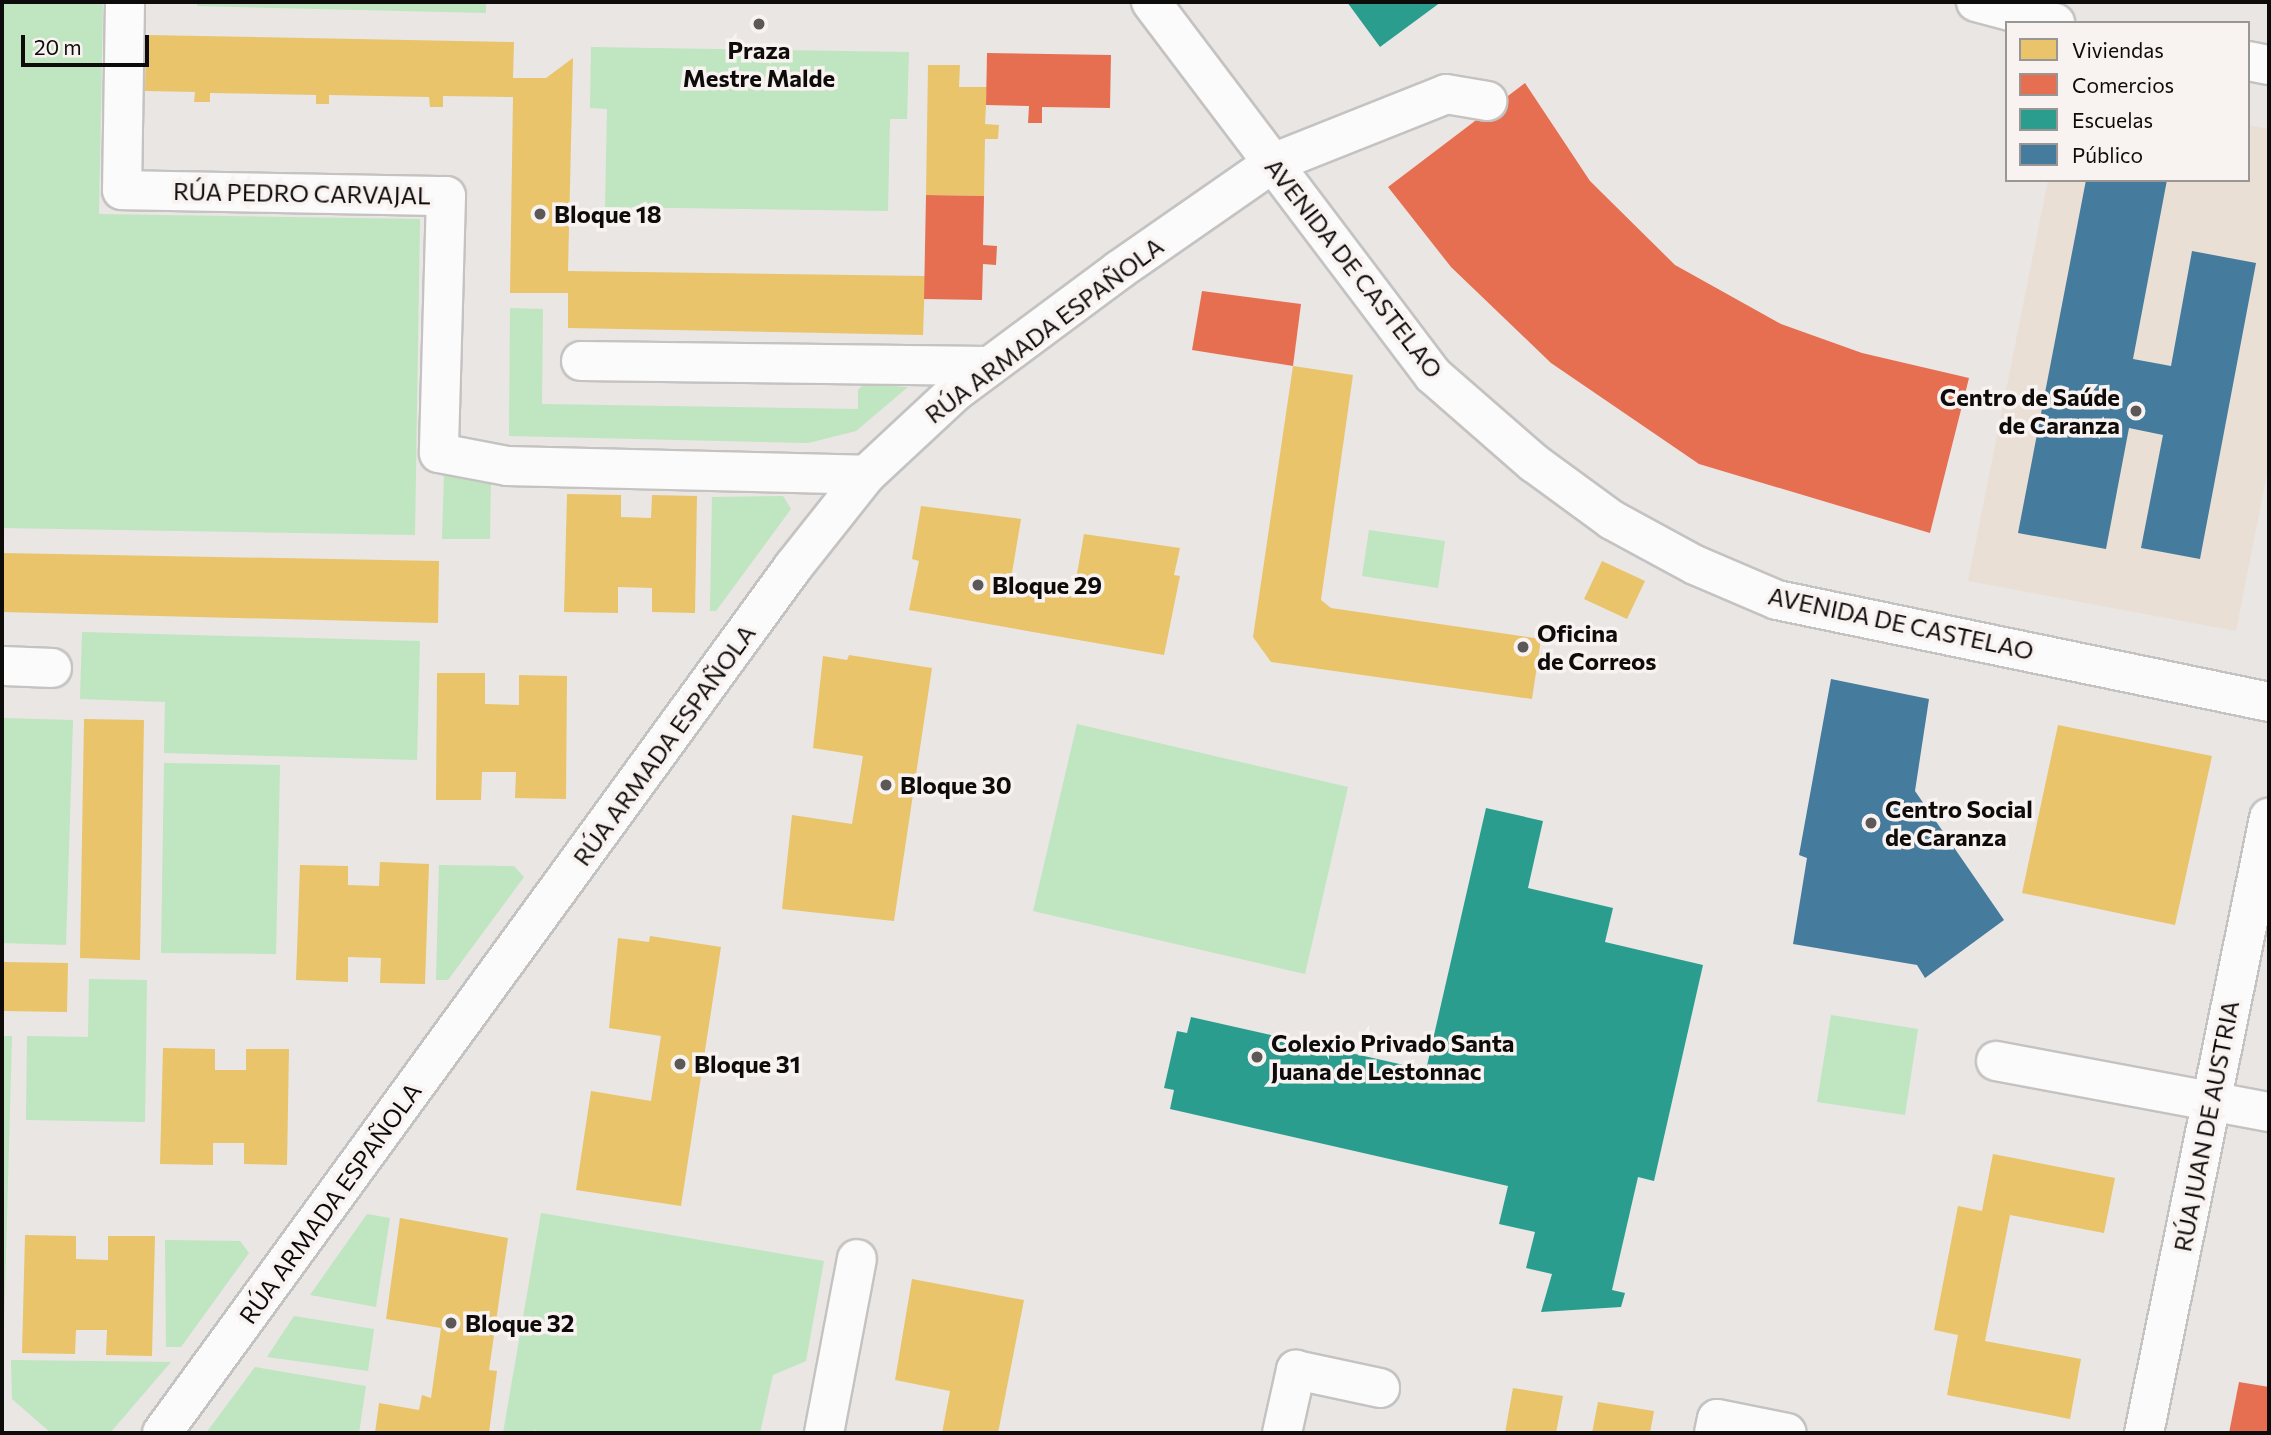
<!DOCTYPE html>
<html>
<head>
<meta charset="utf-8">
<style>
	body { margin:0 }
	#map { position:relative; width:2271px; height:1435px; overflow:hidden; background:#e9e6e4; font-family:Commissioner,sans-serif }
	div>[style] { position:absolute }
	.medical>* { inset:0; background:#e9dfd4 }
	.green>* { inset:0; background:#bfe5c1 }
	.homes>* { inset:0; background:#e9c46a }
	.shops>* { inset:0; background:#e76f51 }
	.schools>* { inset:0; background:#2a9d8f }
	.public>* { inset:0; background:#457b9d }
	.roads { filter:drop-shadow(2px 0 #c5c3c1) drop-shadow(-2px 0 #c5c3c1) drop-shadow(0 2px #c5c3c1) drop-shadow(0 -2px #c5c3c1) }
	.minor>* { height:38px; margin:-19px; padding:0 19px; transform-origin:19px; border-radius:19px; background:#fcfbfb }
	.dots>* { width:19px; height:19px; translate:-50% -50%; box-sizing:border-box; border:4px solid #f8f2f0; border-radius:50% }
	span { translate:-50% -50%; white-space:nowrap; text-align:center; line-height:1.15; -webkit-text-stroke:7px #f8f2f0; paint-order:stroke }
	.poi-label { font-size:24px; color:#0e0c0b; font-weight:700 }
	.left { translate:0 -50%; text-align:left }
	.right { translate:-100% -50%; text-align:right }
	.street-label { font-size:24px; color:#0e0c0b }
	.frame { position:absolute; inset:0; border:4px solid #0e0c0b; pointer-events:none }
	.legend { position:absolute; left:2005px; top:21px; width:245px; height:161px; box-sizing:border-box; background:#f8f2f0; border:2px solid #9a9694; margin:0; padding:9px 12px; list-style:none; font-size:21px; color:#0e0c0b }
	.legend li { display:flex; align-items:center; gap:14px; height:35px }
	.legend b { width:35px; border:2px solid #9a9694 }
	.scale { position:absolute; left:21px; top:35px; width:128px; height:32px; box-sizing:border-box; border:4px solid #0e0c0b; border-top:0; padding-left:9px; font-size:21px; line-height:24px; white-space:nowrap; color:#0e0c0b; -webkit-text-stroke:5px #f8f2f0; paint-order:stroke }
</style>
</head>
<body>
<div id="map">
	<div class="medical">
		<div style="clip-path:polygon(2248px 125px,2269px 129px,2269px 464px,2236px 631px,1968px 581px,2048px 180px,2248px 180px)"></div>
	</div>
	<div class="green">
		<div style="clip-path:polygon(2px 2px,103px 2px,99px 214px,420px 219px,415px 535px,2px 528px)"></div>
		<div style="clip-path:polygon(197px 2px,486px 2px,486px 13px,197px 6px)"></div>
		<div style="clip-path:polygon(591px 47px,909px 52px,907px 119px,890px 119px,888px 211px,605px 207px,607px 109px,590px 108px)"></div>
		<div style="clip-path:polygon(510px 308px,543px 309px,542px 404px,858px 409px,858px 390px,864px 384px,908px 387px,856px 431px,808px 443px,509px 436px)"></div>
		<div style="clip-path:polygon(444px 474px,491px 475px,490px 539px,442px 539px)"></div>
		<div style="clip-path:polygon(783px 496px,791px 509px,716px 611px,710px 611px,712px 497px)"></div>
		<div style="clip-path:polygon(1369px 530px,1445px 541px,1438px 588px,1362px 576px)"></div>
		<div style="clip-path:polygon(82px 632px,420px 641px,417px 760px,164px 753px,165px 702px,80px 699px)"></div>
		<div style="clip-path:polygon(2px 718px,73px 720px,66px 945px,2px 943px)"></div>
		<div style="clip-path:polygon(1077px 724px,1348px 787px,1305px 974px,1033px 911px)"></div>
		<div style="clip-path:polygon(164px 763px,280px 765px,276px 954px,161px 953px)"></div>
		<div style="clip-path:polygon(439px 865px,514px 866px,524px 877px,448px 980px,436px 980px)"></div>
		<div style="clip-path:polygon(89px 979px,147px 980px,145px 1122px,26px 1120px,27px 1036px,88px 1037px)"></div>
		<div style="clip-path:polygon(1831px 1015px,1918px 1029px,1905px 1115px,1817px 1102px)"></div>
		<div style="clip-path:polygon(2px 1036px,12px 1036px,2px 1399px)"></div>
		<div style="clip-path:polygon(541px 1213px,824px 1261px,806px 1361px,773px 1375px,760px 1433px,535px 1433px,536px 1429px,532px 1433px,503px 1433px)"></div>
		<div style="clip-path:polygon(367px 1214px,390px 1218px,376px 1307px,310px 1295px)"></div>
		<div style="clip-path:polygon(165px 1240px,240px 1241px,249px 1253px,181px 1347px,166px 1347px)"></div>
		<div style="clip-path:polygon(294px 1316px,374px 1329px,368px 1371px,267px 1357px)"></div>
		<div style="clip-path:polygon(11px 1360px,171px 1362px,110px 1433px,51px 1433px,12px 1399px)"></div>
		<div style="clip-path:polygon(255px 1367px,366px 1386px,359px 1433px,206px 1433px)"></div>
	</div>
	<div class="homes">
		<div style="clip-path:polygon(146px 35px,514px 42px,513px 78px,546px 78px,573px 58px,568px 271px,925px 276px,923px 335px,568px 328px,568px 293px,510px 293px,513px 97px,443px 96px,443px 107px,430px 107px,429px 97px,329px 95px,329px 104px,316px 104px,316px 95px,210px 93px,210px 102px,194px 102px,195px 92px,145px 91px)"></div>
		<div style="clip-path:polygon(928px 65px,960px 65px,959px 87px,987px 87px,985px 124px,999px 125px,998px 139px,985px 139px,984px 196px,926px 195px)"></div>
		<div style="clip-path:polygon(1293px 366px,1353px 375px,1321px 600px,1331px 608px,1541px 639px,1532px 699px,1271px 662px,1253px 637px)"></div>
		<div style="clip-path:polygon(567px 494px,621px 495px,621px 517px,651px 518px,652px 495px,697px 496px,695px 613px,652px 612px,652px 588px,618px 587px,618px 613px,564px 612px)"></div>
		<div style="clip-path:polygon(921px 506px,1021px 519px,1011px 579px,1074px 591px,1084px 534px,1180px 548px,1174px 575px,1180px 576px,1164px 655px,909px 610px,919px 561px,912px 559px)"></div>
		<div style="clip-path:polygon(2px 553px,439px 561px,438px 623px,2px 612px)"></div>
		<div style="clip-path:polygon(1602px 561px,1645px 581px,1627px 619px,1584px 599px)"></div>
		<div style="clip-path:polygon(849px 655px,932px 668px,894px 921px,782px 909px,792px 815px,852px 824px,863px 756px,813px 748px,823px 656px,847px 660px)"></div>
		<div style="clip-path:polygon(437px 673px,485px 673px,485px 704px,519px 705px,519px 675px,567px 676px,566px 799px,515px 798px,516px 772px,482px 772px,481px 800px,436px 800px)"></div>
		<div style="clip-path:polygon(84px 719px,144px 720px,140px 960px,80px 958px)"></div>
		<div style="clip-path:polygon(2058px 725px,2212px 756px,2175px 925px,2022px 893px)"></div>
		<div style="clip-path:polygon(380px 862px,429px 864px,425px 984px,380px 983px,381px 958px,348px 957px,348px 982px,296px 980px,300px 865px,348px 866px,348px 885px,379px 886px)"></div>
		<div style="clip-path:polygon(650px 936px,721px 947px,681px 1206px,576px 1190px,591px 1091px,651px 1101px,661px 1036px,609px 1028px,618px 938px,649px 942px)"></div>
		<div style="clip-path:polygon(2px 962px,68px 963px,67px 1012px,2px 1011px)"></div>
		<div style="clip-path:polygon(163px 1048px,215px 1049px,215px 1070px,246px 1070px,246px 1049px,289px 1049px,287px 1165px,244px 1164px,244px 1143px,213px 1143px,213px 1165px,160px 1164px)"></div>
		<div style="clip-path:polygon(1993px 1154px,2115px 1178px,2104px 1233px,2010px 1215px,1985px 1341px,2081px 1359px,2070px 1419px,1947px 1395px,1958px 1335px,1934px 1330px,1958px 1206px,1982px 1211px)"></div>
		<div style="clip-path:polygon(400px 1218px,508px 1238px,489px 1370px,497px 1371px,489px 1433px,375px 1433px,379px 1403px,419px 1410px,422px 1395px,431px 1398px,441px 1328px,386px 1319px)"></div>
		<div style="clip-path:polygon(25px 1235px,76px 1236px,76px 1259px,108px 1260px,108px 1236px,155px 1236px,152px 1356px,106px 1355px,107px 1330px,76px 1330px,75px 1354px,22px 1353px)"></div>
		<div style="clip-path:polygon(912px 1279px,1024px 1300px,998px 1433px,942px 1433px,950px 1391px,895px 1380px)"></div>
		<div style="clip-path:polygon(1513px 1388px,1563px 1396px,1556px 1433px,1505px 1433px)"></div>
		<div style="clip-path:polygon(1598px 1402px,1654px 1411px,1650px 1433px,1592px 1433px)"></div>
	</div>
	<div class="shops">
		<div style="clip-path:polygon(987px 53px,1111px 55px,1110px 108px,1042px 107px,1042px 123px,1028px 123px,1029px 106px,986px 105px)"></div>
		<div style="clip-path:polygon(1525px 83px,1590px 181px,1675px 265px,1781px 324px,1862px 353px,1969px 378px,1930px 533px,1699px 464px,1551px 363px,1451px 267px,1388px 187px)"></div>
		<div style="clip-path:polygon(926px 195px,984px 196px,983px 245px,997px 246px,996px 265px,983px 264px,982px 300px,924px 299px)"></div>
		<div style="clip-path:polygon(1202px 291px,1301px 304px,1293px 366px,1192px 350px)"></div>
		<div style="clip-path:polygon(2239px 1382px,2269px 1387px,2269px 1433px,2229px 1433px)"></div>
	</div>
	<div class="schools">
		<div style="clip-path:polygon(1347px 2px,1441px 2px,1380px 47px)"></div>
		<div style="clip-path:polygon(1486px 808px,1543px 821px,1528px 888px,1613px 908px,1605px 942px,1703px 965px,1654px 1181px,1638px 1177px,1612px 1290px,1625px 1293px,1621px 1307px,1541px 1312px,1552px 1274px,1526px 1268px,1535px 1232px,1499px 1224px,1508px 1186px,1170px 1109px,1174px 1090px,1164px 1088px,1177px 1031px,1187px 1033px,1191px 1017px,1426px 1070px)"></div>
	</div>
	<div class="public">
		<div style="clip-path:polygon(2086px 180px,2167px 180px,2133px 359px,2171px 366px,2192px 251px,2256px 263px,2200px 559px,2141px 548px,2163px 435px,2129px 428px,2106px 549px,2018px 533px)"></div>
		<div style="clip-path:polygon(1831px 679px,1929px 699px,1915px 791px,2004px 920px,1925px 978px,1917px 965px,1793px 944px,1807px 858px,1799px 855px)"></div>
	</div>
	<div class="roads">
		<div class="minor">
			<div style="left:125px;top:2px;width:188px;rotate:90.9deg"></div>
			<div style="left:122px;top:190px;width:324px;rotate:1.1deg"></div>
			<div style="left:446px;top:196px;width:257px;rotate:91.6deg"></div>
			<div style="left:439px;top:453px;width:69px;rotate:10.8deg"></div>
			<div style="left:507px;top:466px;width:359px;rotate:1.4deg"></div>
			<div style="left:1151px;top:2px;width:468px;rotate:52.9deg"></div>
			<div style="left:1433px;top:375px;width:134px;rotate:41.1deg"></div>
			<div style="left:1534px;top:463px;width:97px;rotate:36.2deg"></div>
			<div style="left:1612px;top:520px;width:94px;rotate:28.5deg"></div>
			<div style="left:1695px;top:565px;width:89px;rotate:23.1deg"></div>
			<div style="left:1777px;top:600px;width:502px;rotate:11.71deg"></div>
			<div style="left:1976px;top:2px;width:82px;rotate:14.9deg"></div>
			<div style="left:2248px;top:61px;width:21px;rotate:11deg"></div>
			<div style="left:581px;top:361px;width:408px;rotate:0.7deg"></div>
			<div style="left:2px;top:666px;width:50px;rotate:2.3deg"></div>
			<div style="left:1996px;top:1061px;width:278px;rotate:10.6deg"></div>
			<div style="left:162px;top:1433px;width:1072px;rotate:-53.92deg"></div>
			<div style="left:793px;top:567px;width:117px;rotate:-51.6deg"></div>
			<div style="left:866px;top:475px;width:122px;rotate:-43deg"></div>
			<div style="left:955px;top:392px;width:204px;rotate:-36.6deg"></div>
			<div style="left:1119px;top:270px;width:188px;rotate:-34.8deg"></div>
			<div style="left:1273px;top:163px;width:186px;rotate:-21.7deg"></div>
			<div style="left:1446px;top:94px;width:42px;rotate:9.7deg"></div>
			<div style="left:824px;top:1433px;width:177px;rotate:-79.3deg"></div>
			<div style="left:1282px;top:1433px;width:65px;rotate:-77.5deg"></div>
			<div style="left:1296px;top:1370px;width:86px;rotate:12.1deg"></div>
			<div style="left:1714px;top:1433px;width:14px;rotate:-78deg"></div>
			<div style="left:1717px;top:1419px;width:71px;rotate:11.3deg"></div>
			<div style="left:2144px;top:1433px;width:628px;rotate:-78.51deg"></div>
		</div>
	</div>
	<div class="dots">
		<div style="left:759px;top:24px;background:#5b5857"></div>
		<div style="left:540px;top:214px;background:#5b5857"></div>
		<div style="left:2136px;top:411px;background:#5b5857"></div>
		<div style="left:978px;top:585px;background:#5b5857"></div>
		<div style="left:1523px;top:647px;background:#5b5857"></div>
		<div style="left:886px;top:785px;background:#5b5857"></div>
		<div style="left:1871px;top:823px;background:#5b5857"></div>
		<div style="left:1257px;top:1057px;background:#5b5857"></div>
		<div style="left:680px;top:1064px;background:#5b5857"></div>
		<div style="left:451px;top:1323px;background:#5b5857"></div>
	</div>
	<div class="poi-label">
		<span style="left:759px;top:64px">Praza<br>Mestre Malde</span>
		<span class="left" style="left:554px;top:214px">Bloque 18</span>
		<span class="right" style="left:2120px;top:411px">Centro de Saúde<br>de Caranza</span>
		<span class="left" style="left:992px;top:585px">Bloque 29</span>
		<span class="left" style="left:1537px;top:647px">Oficina<br>de Correos</span>
		<span class="left" style="left:900px;top:785px">Bloque 30</span>
		<span class="left" style="left:1885px;top:823px">Centro Social<br>de Caranza</span>
		<span class="left" style="left:1271px;top:1057px">Colexio Privado Santa<br>Juana de Lestonnac</span>
		<span class="left" style="left:694px;top:1064px">Bloque 31</span>
		<span class="left" style="left:465px;top:1323px">Bloque 32</span>
	</div>
	<div class="street-label">
		<span style="left:302px;top:193px;rotate:1deg">RÚA PEDRO CARVAJAL</span>
		<span style="left:1354px;top:268px;rotate:52deg">AVENIDA DE CASTELAO</span>
		<span style="left:1044px;top:330px;rotate:-37deg">RÚA ARMADA ESPAÑOLA</span>
		<span style="left:1901px;top:623px;rotate:12deg">AVENIDA DE CASTELAO</span>
		<span style="left:664px;top:745px;rotate:-54deg">RÚA ARMADA ESPAÑOLA</span>
		<span style="left:2206px;top:1126px;rotate:-79deg">RÚA JUAN DE AUSTRIA</span>
		<span style="left:330px;top:1203px;rotate:-54deg">RÚA ARMADA ESPAÑOLA</span>
	</div>
	<div class="frame"></div>
	<ul class="legend">
	<li><b style="height:19px;background:#e9c46a"></b>Viviendas</li>
	<li><b style="height:19px;background:#e76f51"></b>Comercios</li>
	<li><b style="height:19px;background:#2a9d8f"></b>Escuelas</li>
	<li><b style="height:19px;background:#457b9d"></b>Público</li>
	</ul>
	<div class="scale">20 m</div>
</div>
</body>
</html>
